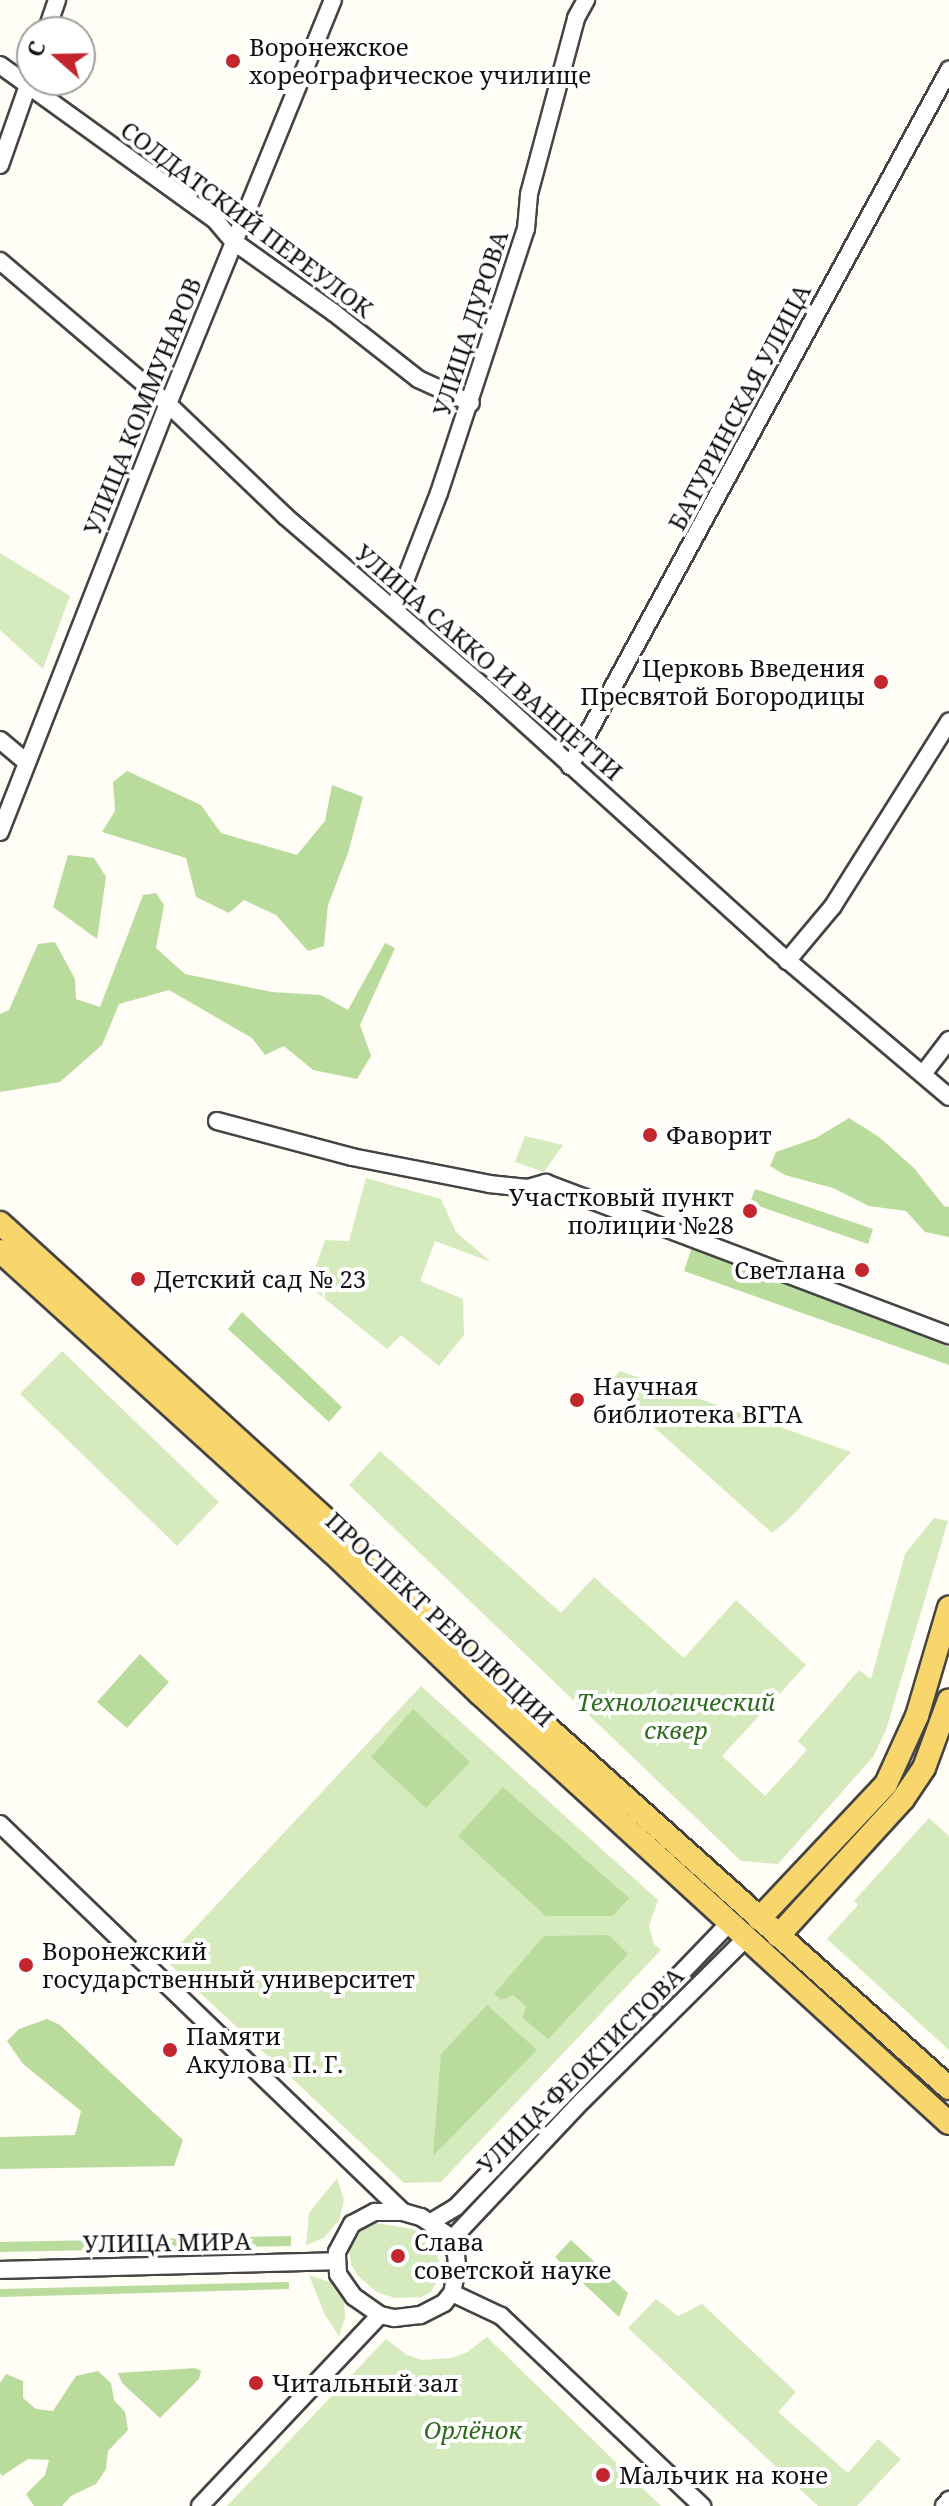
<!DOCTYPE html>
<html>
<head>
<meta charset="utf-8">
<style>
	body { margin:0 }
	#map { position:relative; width:949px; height:2506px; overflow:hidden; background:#fffdf5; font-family:"Noto Serif",serif }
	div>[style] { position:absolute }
	.green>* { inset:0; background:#d5ebbd }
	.forest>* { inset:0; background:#b9dc9c }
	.roads { filter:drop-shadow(2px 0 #444) drop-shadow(-2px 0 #444) drop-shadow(0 2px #444) drop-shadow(0 -2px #444) }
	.minor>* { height:16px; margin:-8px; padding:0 8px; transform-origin:8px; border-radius:8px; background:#fff }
	.major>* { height:22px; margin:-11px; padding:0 11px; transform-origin:11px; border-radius:11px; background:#f9d66b }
	.dots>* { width:22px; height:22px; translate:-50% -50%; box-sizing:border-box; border:4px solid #fff; border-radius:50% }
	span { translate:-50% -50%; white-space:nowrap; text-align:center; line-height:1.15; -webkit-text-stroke:8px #fff; paint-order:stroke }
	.poi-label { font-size:24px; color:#111 }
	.left { translate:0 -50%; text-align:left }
	.right { translate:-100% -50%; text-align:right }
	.street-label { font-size:24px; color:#111 }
	.park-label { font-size:24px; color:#2f6b1f; font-style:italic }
	.north { position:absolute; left:16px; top:16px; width:80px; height:80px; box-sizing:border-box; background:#fff; border:2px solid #a0a0a0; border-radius:50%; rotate:290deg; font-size:22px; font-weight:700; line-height:32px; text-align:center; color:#111 }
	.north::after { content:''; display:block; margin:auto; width:28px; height:36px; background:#c4262e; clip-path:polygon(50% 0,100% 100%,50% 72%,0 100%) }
</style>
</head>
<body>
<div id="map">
	<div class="green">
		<div style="clip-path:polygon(0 553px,70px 596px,43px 669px,0 630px)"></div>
		<div style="clip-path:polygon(525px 1136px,563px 1145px,544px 1172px,515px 1162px)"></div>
		<div style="clip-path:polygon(366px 1178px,441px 1199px,456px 1232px,491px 1262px,435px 1241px,420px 1281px,463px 1299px,464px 1335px,439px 1366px,401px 1335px,387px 1349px,309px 1286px,325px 1240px,349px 1241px)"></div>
		<div style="clip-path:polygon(62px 1351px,219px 1502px,177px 1546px,20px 1394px)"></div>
		<div style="clip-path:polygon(620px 1371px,851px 1452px,791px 1517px,772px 1533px,607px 1385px)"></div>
		<div style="clip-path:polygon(380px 1451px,561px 1613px,594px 1577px,684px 1658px,736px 1600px,806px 1665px,722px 1756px,765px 1796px,807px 1750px,798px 1741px,859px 1670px,871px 1679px,905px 1554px,934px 1518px,948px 1521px,886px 1730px,873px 1757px,778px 1864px,741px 1861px,349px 1485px)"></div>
		<div style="clip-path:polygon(421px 1686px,658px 1900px,649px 1926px,654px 1944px,661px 1950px,441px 2182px,404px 2183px,165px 1960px)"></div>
		<div style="clip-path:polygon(929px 1818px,949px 1836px,949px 2050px,827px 1939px,858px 1905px,854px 1901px)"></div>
		<div style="clip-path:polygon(337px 2178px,344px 2200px,339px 2220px,324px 2238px,306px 2245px,309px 2213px)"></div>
		<div style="clip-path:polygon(376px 2223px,413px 2229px,432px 2242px,440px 2264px,439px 2278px,431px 2292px,422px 2297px,395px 2298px,377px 2292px,360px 2278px,351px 2265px,349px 2249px,362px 2230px)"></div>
		<div style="clip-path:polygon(309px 2275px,330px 2282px,344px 2300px,345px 2318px,339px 2336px,325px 2315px)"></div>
		<div style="clip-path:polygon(656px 2299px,678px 2316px,702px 2304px,796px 2392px,778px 2412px,848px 2473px,878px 2439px,901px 2459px,857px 2506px,818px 2506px,628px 2328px)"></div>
		<div style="clip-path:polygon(487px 2337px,661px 2506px,227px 2506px,386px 2339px,407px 2355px,422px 2360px,451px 2358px,466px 2353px)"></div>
	</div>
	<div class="forest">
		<div style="clip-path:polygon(127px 771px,201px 805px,221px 833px,297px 855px,325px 821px,332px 785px,363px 797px,348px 853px,328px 905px,324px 946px,308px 951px,276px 915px,244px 900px,229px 913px,196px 897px,186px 858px,102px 832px,115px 811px,113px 782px)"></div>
		<div style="clip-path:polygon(68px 855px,94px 858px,106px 877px,97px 939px,53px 907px)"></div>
		<div style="clip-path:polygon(156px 893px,164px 905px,156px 948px,185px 974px,272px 992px,321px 995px,348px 1010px,385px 943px,395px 948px,360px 1025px,371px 1056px,357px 1079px,313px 1070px,284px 1046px,265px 1055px,252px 1038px,169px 990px,119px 1004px,102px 1045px,60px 1082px,0 1092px,0 1014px,9px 1010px,38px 944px,55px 942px,75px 979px,76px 999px,100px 1007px,143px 895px)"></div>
		<div style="clip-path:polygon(849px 1118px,879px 1137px,914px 1168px,944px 1206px,949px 1207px,949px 1237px,925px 1232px,906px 1211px,869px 1206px,833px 1188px,785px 1175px,770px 1166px,776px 1152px,816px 1138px)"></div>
		<div style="clip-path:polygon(755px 1189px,873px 1229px,868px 1244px,750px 1203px)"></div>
		<div style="clip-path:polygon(693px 1244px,949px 1347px,949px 1365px,684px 1271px)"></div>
		<div style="clip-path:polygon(242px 1312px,342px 1407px,329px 1422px,228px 1329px)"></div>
		<div style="clip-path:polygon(140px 1654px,169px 1682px,127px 1728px,97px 1702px)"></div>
		<div style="clip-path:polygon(413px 1709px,470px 1762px,426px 1808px,371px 1757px)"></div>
		<div style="clip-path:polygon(503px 1787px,629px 1898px,613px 1916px,546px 1916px,458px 1836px)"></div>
		<div style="clip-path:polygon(609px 1935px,628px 1954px,548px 2039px,523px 2018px,526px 2006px,513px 1995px,501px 2000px,494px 1994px,544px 1936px)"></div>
		<div style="clip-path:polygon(487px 2005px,537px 2050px,433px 2156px,441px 2054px)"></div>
		<div style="clip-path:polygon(47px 2019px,60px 2025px,183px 2140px,174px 2166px,0 2169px,0 2137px,75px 2135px,81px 2111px,23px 2064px,7px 2041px,19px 2029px)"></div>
		<div style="clip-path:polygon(291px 2236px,291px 2246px,0 2252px,0 2242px)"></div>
		<div style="clip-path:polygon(571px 2240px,628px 2293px,619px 2317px,555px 2257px)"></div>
		<div style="clip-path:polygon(289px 2282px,289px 2289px,0 2297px,0 2289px)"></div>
		<div style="clip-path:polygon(195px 2368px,201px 2371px,199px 2379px,160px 2418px,122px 2383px,118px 2373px)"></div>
		<div style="clip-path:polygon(98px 2371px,111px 2383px,114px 2400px,125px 2412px,128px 2430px,108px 2451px,106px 2469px,96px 2484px,71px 2496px,62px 2506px,34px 2506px,26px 2494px,45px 2475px,49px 2460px,28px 2459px,2px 2476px,0 2473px,0 2383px,6px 2374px,23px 2381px,23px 2398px,36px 2409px,53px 2411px,76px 2376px)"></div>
	</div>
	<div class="roads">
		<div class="minor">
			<div style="left:46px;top:32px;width:34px;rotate:-71deg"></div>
			<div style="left:0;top:65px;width:266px;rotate:35.8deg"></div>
			<div style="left:216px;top:221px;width:26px;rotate:50deg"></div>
			<div style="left:233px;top:241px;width:123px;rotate:35.4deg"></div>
			<div style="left:333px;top:312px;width:108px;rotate:38.2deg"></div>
			<div style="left:418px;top:379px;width:58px;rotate:24.4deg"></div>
			<div style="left:0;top:165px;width:96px;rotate:-70.6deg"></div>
			<div style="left:0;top:261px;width:221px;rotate:40.4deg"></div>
			<div style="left:168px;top:404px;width:162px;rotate:43.7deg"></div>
			<div style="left:285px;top:516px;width:273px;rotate:40.7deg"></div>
			<div style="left:492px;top:694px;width:380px;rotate:42.1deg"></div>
			<div style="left:774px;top:949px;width:229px;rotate:40.2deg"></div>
			<div style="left:394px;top:609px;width:124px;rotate:-68.8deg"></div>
			<div style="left:439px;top:493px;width:278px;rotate:-71.8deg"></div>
			<div style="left:526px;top:229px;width:35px;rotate:-85deg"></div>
			<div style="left:529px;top:194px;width:182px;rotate:-75deg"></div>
			<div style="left:576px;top:18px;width:21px;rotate:-61deg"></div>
			<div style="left:0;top:740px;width:35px;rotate:40deg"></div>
			<div style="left:570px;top:766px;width:793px;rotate:-61.43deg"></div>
			<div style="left:0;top:832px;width:460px;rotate:-68.6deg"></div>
			<div style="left:168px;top:404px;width:436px;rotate:-67.8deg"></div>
			<div style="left:787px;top:961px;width:72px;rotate:-50.1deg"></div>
			<div style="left:833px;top:906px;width:218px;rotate:-57.8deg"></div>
			<div style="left:923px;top:1074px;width:43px;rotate:-52.6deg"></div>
			<div style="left:217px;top:1121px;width:140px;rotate:14.9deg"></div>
			<div style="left:352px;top:1157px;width:140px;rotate:11.1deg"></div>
			<div style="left:489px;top:1184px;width:39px;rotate:6deg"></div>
			<div style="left:528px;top:1188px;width:19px;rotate:-16deg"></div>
			<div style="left:546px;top:1183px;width:431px;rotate:20.7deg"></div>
			<div style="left:0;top:1824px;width:559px;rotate:43.91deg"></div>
			<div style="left:375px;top:2212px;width:28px"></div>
			<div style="left:403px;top:2212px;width:19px;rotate:16deg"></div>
			<div style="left:421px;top:2217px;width:30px;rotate:34deg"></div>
			<div style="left:446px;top:2234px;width:22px;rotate:63deg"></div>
			<div style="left:456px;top:2254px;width:12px;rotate:85deg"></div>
			<div style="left:457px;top:2266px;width:27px;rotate:100deg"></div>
			<div style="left:452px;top:2293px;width:13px;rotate:129deg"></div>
			<div style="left:444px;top:2303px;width:27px;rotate:153deg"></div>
			<div style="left:420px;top:2315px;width:26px;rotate:173deg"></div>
			<div style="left:394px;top:2318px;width:14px;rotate:-168deg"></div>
			<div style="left:380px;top:2315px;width:32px;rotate:-145deg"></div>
			<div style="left:354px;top:2297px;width:28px;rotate:-125deg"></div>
			<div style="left:338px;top:2274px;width:22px;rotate:-93deg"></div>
			<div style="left:337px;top:2252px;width:32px;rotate:-62deg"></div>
			<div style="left:352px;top:2224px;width:26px;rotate:-28deg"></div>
			<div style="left:431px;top:2222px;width:29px;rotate:-31deg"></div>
			<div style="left:456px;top:2207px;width:395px;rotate:-46.1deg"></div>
			<div style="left:450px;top:2241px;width:194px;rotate:-46.7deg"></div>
			<div style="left:583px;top:2100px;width:233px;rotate:-44.8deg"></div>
			<div style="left:0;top:2270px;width:336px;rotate:-1.5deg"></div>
			<div style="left:452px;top:2293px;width:54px;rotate:25.1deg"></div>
			<div style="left:501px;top:2316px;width:277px;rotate:43.4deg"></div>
			<div style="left:200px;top:2506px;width:262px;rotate:-46.7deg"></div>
			<div style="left:944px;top:2506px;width:8px;rotate:-50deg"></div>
		</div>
		<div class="major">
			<div style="left:0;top:1223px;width:468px;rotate:42.3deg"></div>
			<div style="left:346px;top:1538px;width:202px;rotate:43.8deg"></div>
			<div style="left:492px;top:1678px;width:614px;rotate:41.9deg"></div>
			<div style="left:0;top:1251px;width:448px;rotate:42.2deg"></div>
			<div style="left:332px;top:1552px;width:204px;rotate:43.8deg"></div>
			<div style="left:479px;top:1693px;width:637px;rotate:42.46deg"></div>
			<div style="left:759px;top:1919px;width:185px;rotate:-46.7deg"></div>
			<div style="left:886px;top:1784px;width:75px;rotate:-65.5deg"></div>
			<div style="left:917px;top:1716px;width:113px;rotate:-73.5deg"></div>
			<div style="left:778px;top:1936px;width:185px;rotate:-47.6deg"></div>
			<div style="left:903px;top:1799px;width:37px;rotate:-56deg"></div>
			<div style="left:924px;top:1768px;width:72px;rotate:-69.8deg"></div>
		</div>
	</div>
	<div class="dots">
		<div style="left:233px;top:61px;background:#c4262e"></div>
		<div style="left:881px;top:682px;background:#c4262e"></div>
		<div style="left:650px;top:1135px;background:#c4262e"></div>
		<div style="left:750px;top:1211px;background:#c4262e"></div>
		<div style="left:862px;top:1270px;background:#c4262e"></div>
		<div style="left:138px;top:1279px;background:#c4262e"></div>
		<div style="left:577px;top:1400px;background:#c4262e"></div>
		<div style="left:26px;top:1965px;background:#c4262e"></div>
		<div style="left:170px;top:2050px;background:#c4262e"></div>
		<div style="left:398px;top:2256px;background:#c4262e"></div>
		<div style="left:256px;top:2383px;background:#c4262e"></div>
		<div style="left:603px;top:2475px;background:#c4262e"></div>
	</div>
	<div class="poi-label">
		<span class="left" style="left:249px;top:61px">Воронежское<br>хореографическое училище</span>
		<span class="right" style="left:865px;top:682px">Церковь Введения<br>Пресвятой Богородицы</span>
		<span class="left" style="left:666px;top:1135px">Фаворит</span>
		<span class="right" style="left:734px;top:1211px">Участковый пункт<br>полиции №28</span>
		<span class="right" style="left:846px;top:1270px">Светлана</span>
		<span class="left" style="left:154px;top:1279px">Детский сад № 23</span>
		<span class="left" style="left:593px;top:1400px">Научная<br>библиотека ВГТА</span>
		<span class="left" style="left:42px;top:1965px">Воронежский<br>государственный университет</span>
		<span class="left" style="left:186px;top:2050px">Памяти<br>Акулова П. Г.</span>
		<span class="left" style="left:414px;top:2256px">Слава<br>советской науке</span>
		<span class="left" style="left:272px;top:2383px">Читальный зал</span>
		<span class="left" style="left:619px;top:2475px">Мальчик на коне</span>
	</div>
	<div class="street-label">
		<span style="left:247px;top:219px;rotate:37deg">СОЛДАТСКИЙ ПЕРЕУЛОК</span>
		<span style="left:470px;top:323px;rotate:-72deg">УЛИЦА ДУРОВА</span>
		<span style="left:142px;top:406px;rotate:-68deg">УЛИЦА КОММУНАРОВ</span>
		<span style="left:739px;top:407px;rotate:-62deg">БАТУРИНСКАЯ УЛИЦА</span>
		<span style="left:489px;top:662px;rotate:41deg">УЛИЦА САККО И ВАНЦЕТТИ</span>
		<span style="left:440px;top:1619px;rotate:43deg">ПРОСПЕКТ РЕВОЛЮЦИИ</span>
		<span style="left:580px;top:2070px;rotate:-45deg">УЛИЦА ФЕОКТИСТОВА</span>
		<span style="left:167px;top:2242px;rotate:-1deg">УЛИЦА МИРА</span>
	</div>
	<div class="park-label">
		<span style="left:676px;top:1716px">Технологический<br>сквер</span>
		<span style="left:473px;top:2430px">Орлёнок</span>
	</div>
	<div class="north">С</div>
</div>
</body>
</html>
